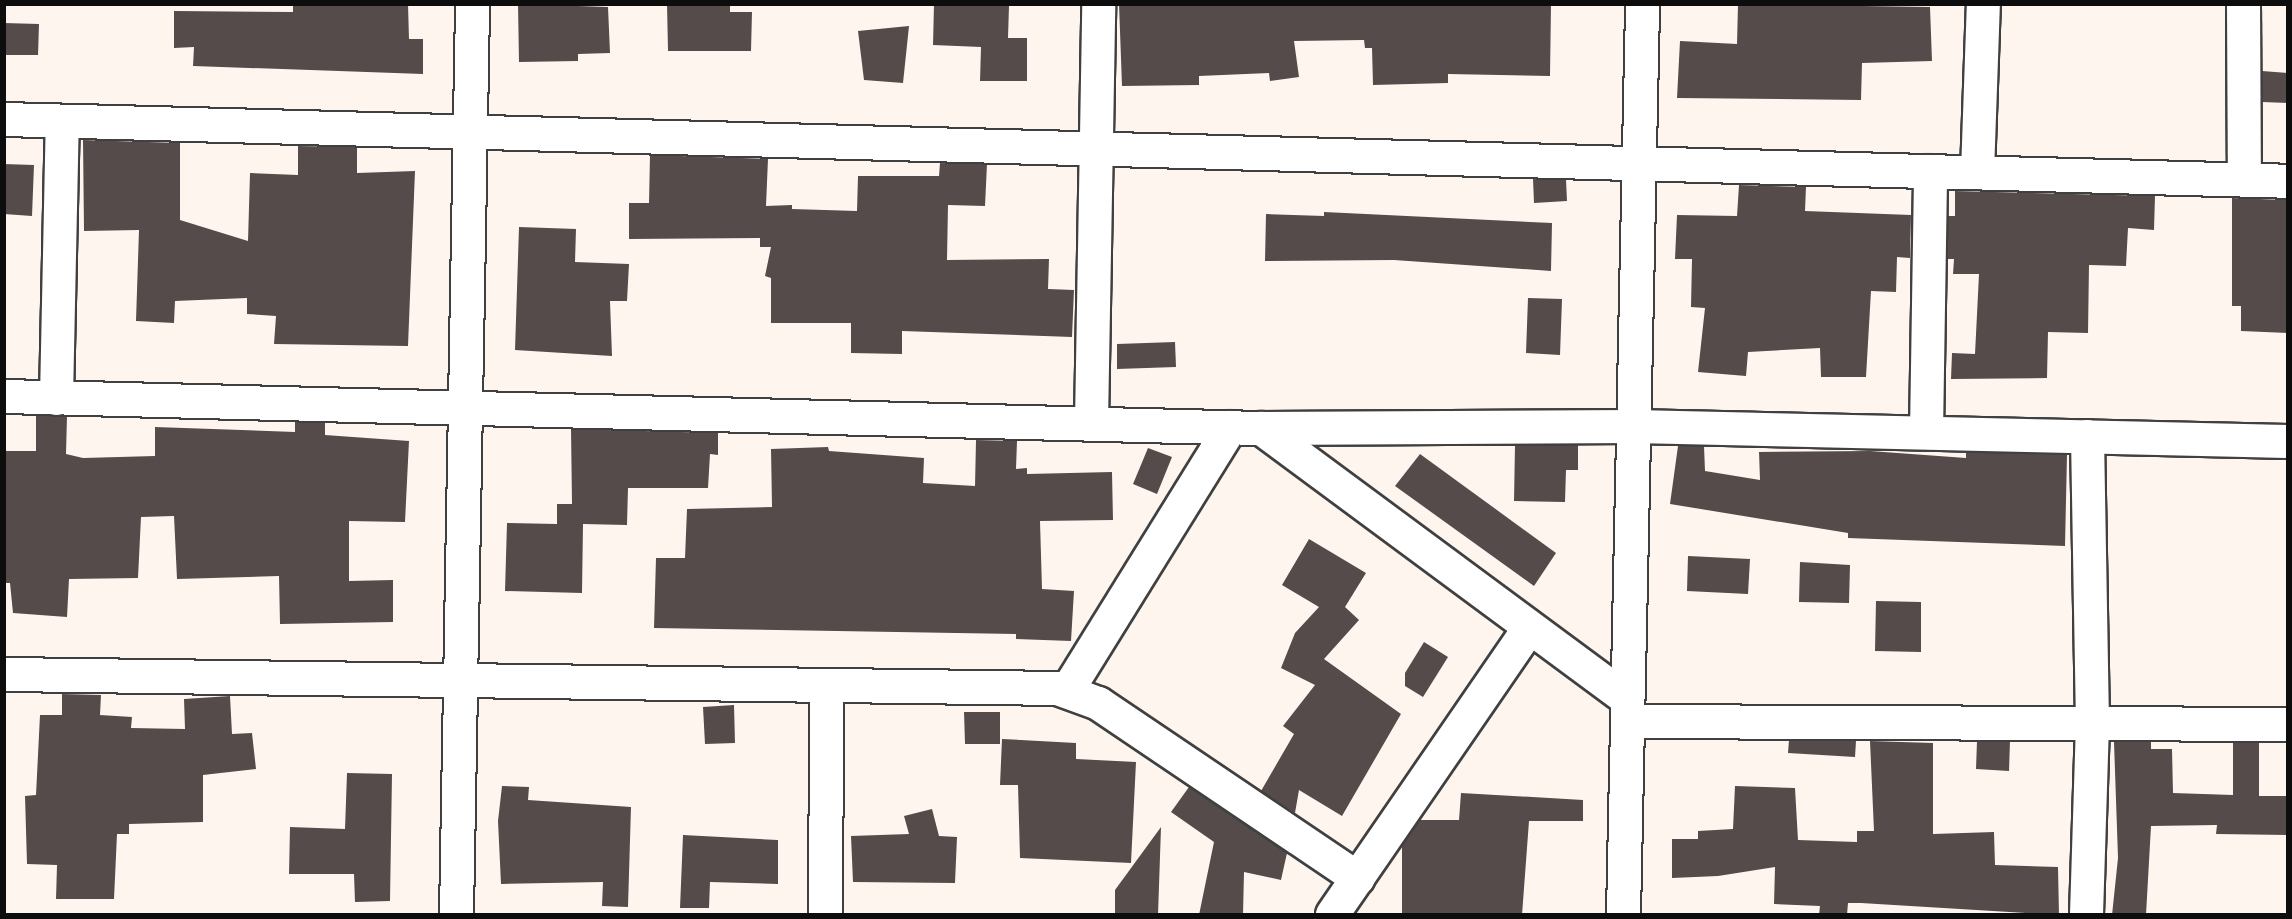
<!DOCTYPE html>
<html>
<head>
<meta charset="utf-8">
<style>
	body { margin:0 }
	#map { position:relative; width:2292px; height:919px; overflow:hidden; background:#fef6ee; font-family:"Playfair Display",serif }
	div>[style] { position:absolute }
	.building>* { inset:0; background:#554b4a }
	.roads { filter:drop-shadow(2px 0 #404040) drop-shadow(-2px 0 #404040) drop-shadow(0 2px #404040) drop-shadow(0 -2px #404040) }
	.minor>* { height:33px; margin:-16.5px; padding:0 16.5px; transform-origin:16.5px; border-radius:16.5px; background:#fff }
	span { translate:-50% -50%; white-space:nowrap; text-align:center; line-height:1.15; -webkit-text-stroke:6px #fff; paint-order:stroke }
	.frame { position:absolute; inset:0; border:6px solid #0d0d0d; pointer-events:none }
</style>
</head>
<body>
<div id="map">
	<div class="building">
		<div style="clip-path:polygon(293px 4px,408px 4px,409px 39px,423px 39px,423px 74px,193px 66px,194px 47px,174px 48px,174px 11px,293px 12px)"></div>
		<div style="clip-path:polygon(518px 4px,608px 7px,610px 53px,578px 54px,578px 61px,519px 62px)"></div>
		<div style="clip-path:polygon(667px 4px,730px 4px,730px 12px,752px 12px,751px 51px,668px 51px)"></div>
		<div style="clip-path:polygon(934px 4px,1009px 6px,1008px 38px,1027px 38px,1027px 81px,980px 81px,981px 47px,933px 45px)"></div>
		<div style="clip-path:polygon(1119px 4px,1551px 4px,1550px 76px,1448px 74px,1448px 83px,1373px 85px,1372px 48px,1365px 48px,1364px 40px,1294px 41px,1299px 77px,1270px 81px,1269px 73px,1199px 76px,1199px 85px,1122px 86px)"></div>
		<div style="clip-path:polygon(1738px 4px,1930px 7px,1932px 61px,1862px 63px,1861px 100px,1677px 98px,1680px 41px,1737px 44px)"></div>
		<div style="clip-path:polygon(4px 23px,39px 24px,38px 55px,4px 55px)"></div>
		<div style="clip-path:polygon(909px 26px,903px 83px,864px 80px,858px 31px)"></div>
		<div style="clip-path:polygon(2262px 71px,2288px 73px,2288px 103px,2262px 102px)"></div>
		<div style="clip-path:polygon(83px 140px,180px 143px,180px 220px,248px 241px,250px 173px,298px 175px,298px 146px,357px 147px,357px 173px,415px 171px,408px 346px,274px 344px,276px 316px,247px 314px,247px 298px,175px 301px,174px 323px,136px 321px,139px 230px,84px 231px)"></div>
		<div style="clip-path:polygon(650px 155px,768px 159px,766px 206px,792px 205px,792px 209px,857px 211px,858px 176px,939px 176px,940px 163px,987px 164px,985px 206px,948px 205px,947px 260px,1049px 259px,1048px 289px,1074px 290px,1072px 337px,902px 331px,902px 354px,851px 353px,851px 323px,771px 323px,771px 278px,765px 276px,771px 247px,760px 247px,760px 238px,629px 239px,629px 203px,649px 203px)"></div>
		<div style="clip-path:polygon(4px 164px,34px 165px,32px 216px,4px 214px)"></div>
		<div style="clip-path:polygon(1533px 179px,1566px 180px,1567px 201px,1534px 203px)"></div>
		<div style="clip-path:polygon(1739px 185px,1806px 187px,1805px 211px,1911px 215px,1910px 258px,1897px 257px,1896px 292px,1871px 291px,1866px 377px,1821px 377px,1820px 348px,1748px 352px,1746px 376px,1698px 372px,1705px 308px,1691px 307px,1692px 259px,1675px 259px,1677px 215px,1737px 216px)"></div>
		<div style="clip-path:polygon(1955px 191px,2155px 196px,2154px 230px,2128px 228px,2126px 266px,2089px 265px,2088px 333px,2048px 332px,2047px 378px,1951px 379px,1952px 353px,1975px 354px,1979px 274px,1953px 274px,1954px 259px,1947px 259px,1948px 216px,1955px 216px)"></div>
		<div style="clip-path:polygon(2232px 198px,2286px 200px,2288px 333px,2241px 331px,2241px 306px,2232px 306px)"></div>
		<div style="clip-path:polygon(1324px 212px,1552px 223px,1551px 271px,1394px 260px,1265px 261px,1266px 214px,1324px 216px)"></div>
		<div style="clip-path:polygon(519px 227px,576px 229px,575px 262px,629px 264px,627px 301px,610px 301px,612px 356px,515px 350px)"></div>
		<div style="clip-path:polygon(1528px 298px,1562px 299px,1560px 355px,1526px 353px)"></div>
		<div style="clip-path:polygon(1175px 342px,1176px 367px,1117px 369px,1117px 344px)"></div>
		<div style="clip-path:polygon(36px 416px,67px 416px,66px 454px,83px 458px,155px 456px,155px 427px,295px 432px,295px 422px,325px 423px,325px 435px,409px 441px,405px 522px,349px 521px,349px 581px,393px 580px,393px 622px,280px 624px,279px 576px,177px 579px,174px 516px,141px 517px,138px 578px,69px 579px,67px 617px,13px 613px,10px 583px,4px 583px,4px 451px,36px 451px)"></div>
		<div style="clip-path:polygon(571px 429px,718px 433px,718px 455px,710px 454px,708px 488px,628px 488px,627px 525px,583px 524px,582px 593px,505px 591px,507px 523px,557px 524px,557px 504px,572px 504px)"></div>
		<div style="clip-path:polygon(976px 440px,1017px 441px,1016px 469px,1027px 468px,1027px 474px,1112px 472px,1113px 520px,1040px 521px,1042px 589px,1074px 591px,1071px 641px,1016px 639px,1016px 634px,654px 628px,656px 558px,685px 558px,687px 509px,772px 507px,771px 449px,828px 447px,829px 451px,924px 458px,923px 483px,975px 486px)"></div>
		<div style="clip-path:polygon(1515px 445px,1578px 445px,1578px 470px,1566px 470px,1565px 502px,1514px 501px)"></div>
		<div style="clip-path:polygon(1678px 446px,1704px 446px,1705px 471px,1760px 480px,1759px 452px,1870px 451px,1966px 458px,1966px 452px,2067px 455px,2065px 546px,1848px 538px,1848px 533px,1670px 504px)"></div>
		<div style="clip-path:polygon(1148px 448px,1172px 457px,1157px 494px,1133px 484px)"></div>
		<div style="clip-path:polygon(1420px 454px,1556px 553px,1534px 586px,1395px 486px)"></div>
		<div style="clip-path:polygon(1309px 539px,1366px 573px,1345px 607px,1359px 620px,1324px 659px,1401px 714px,1342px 816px,1299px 790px,1295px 813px,1261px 791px,1294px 734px,1283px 726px,1315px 685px,1281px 668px,1295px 633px,1319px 607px,1282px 585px)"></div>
		<div style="clip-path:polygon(1688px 556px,1750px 559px,1748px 594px,1687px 591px)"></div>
		<div style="clip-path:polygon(1800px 562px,1850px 565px,1849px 603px,1799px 602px)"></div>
		<div style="clip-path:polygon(1876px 601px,1921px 602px,1921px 652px,1875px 651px)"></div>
		<div style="clip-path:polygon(1424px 642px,1448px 657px,1423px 697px,1405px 686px,1405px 673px)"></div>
		<div style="clip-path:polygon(62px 694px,101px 695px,100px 715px,132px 717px,131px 728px,185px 729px,184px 699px,230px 696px,232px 734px,252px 733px,256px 769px,203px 775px,203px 822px,129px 824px,129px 834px,117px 834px,114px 899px,56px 899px,57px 865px,27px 864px,25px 796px,36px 795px,40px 715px,62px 715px)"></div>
		<div style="clip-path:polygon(734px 705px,735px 743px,705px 744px,703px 707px)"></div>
		<div style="clip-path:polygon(964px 712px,1000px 712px,1000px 744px,965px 744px)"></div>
		<div style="clip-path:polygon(1002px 739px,1076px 743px,1076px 759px,1136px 762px,1131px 863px,1020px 858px,1018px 785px,1000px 785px)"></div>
		<div style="clip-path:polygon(1789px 740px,1856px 741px,1855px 757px,1788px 753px)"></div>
		<div style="clip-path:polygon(1870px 741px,1933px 743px,1933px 834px,1994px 832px,1995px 865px,2058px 867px,2059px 915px,1861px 903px,1848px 903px,1847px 915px,1819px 915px,1820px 906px,1774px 904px,1775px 867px,1718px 876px,1672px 878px,1672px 839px,1698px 839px,1698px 831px,1733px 829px,1735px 786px,1795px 788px,1798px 840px,1857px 842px,1857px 831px,1874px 831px)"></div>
		<div style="clip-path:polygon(1977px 741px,2010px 741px,2009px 771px,1976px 769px)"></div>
		<div style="clip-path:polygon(2114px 742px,2151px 742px,2151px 749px,2172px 749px,2173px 793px,2233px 795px,2233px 742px,2259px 743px,2259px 796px,2288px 796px,2288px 835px,2216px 834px,2217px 825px,2151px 826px,2146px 915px,2112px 915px,2118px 858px)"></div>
		<div style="clip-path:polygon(347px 773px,392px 774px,390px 901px,355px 902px,354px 874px,289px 874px,290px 827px,345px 829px)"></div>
		<div style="clip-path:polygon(502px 786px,529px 787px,528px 800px,631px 807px,628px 907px,602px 906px,603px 882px,501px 884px,498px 821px)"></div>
		<div style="clip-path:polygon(1189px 787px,1287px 853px,1281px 880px,1244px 872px,1243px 915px,1199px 915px,1214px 842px,1171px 812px)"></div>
		<div style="clip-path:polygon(1461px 793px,1583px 800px,1583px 821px,1529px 821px,1522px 915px,1402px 915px,1402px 845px,1420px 820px,1459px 820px)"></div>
		<div style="clip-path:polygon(932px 809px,939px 836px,957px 837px,955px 883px,853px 882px,851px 836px,909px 834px,904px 816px)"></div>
		<div style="clip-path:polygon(1161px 827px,1158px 915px,1115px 915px,1115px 890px)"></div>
		<div style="clip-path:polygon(683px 835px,778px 840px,778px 884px,710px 882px,709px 908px,680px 908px)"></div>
	</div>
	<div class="roads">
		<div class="minor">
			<div style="left:2243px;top:4px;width:175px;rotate:89.7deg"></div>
			<div style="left:4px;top:119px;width:2285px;rotate:1.55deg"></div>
			<div style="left:1977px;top:172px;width:168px;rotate:-88deg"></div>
			<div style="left:4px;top:396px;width:1257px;rotate:1.46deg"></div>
			<div style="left:1261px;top:428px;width:373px;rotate:-0.3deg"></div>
			<div style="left:1634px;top:426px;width:654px;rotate:1.31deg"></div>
			<div style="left:56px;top:398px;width:276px;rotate:-88.8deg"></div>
			<div style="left:1091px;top:422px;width:418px;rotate:-89deg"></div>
			<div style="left:1261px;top:428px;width:453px;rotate:36.5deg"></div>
			<div style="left:1926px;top:432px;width:261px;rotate:-89.1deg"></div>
			<div style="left:4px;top:674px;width:1053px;rotate:0.76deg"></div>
			<div style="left:1057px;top:688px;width:44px;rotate:20.1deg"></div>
			<div style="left:1098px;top:703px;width:313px;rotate:34deg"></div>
			<div style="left:1067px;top:690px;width:309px;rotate:-58.2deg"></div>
			<div style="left:1628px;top:721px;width:660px;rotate:0.26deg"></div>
			<div style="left:456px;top:914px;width:910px;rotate:-88.99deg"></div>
			<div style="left:825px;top:914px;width:227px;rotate:-89.7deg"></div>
			<div style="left:1332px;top:914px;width:346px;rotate:-55.5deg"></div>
			<div style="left:1623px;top:914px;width:910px;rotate:-88.8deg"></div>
			<div style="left:2086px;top:914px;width:191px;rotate:-88.2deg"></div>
			<div style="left:2092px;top:723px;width:287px;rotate:-91deg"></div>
		</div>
	</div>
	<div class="frame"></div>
</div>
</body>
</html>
